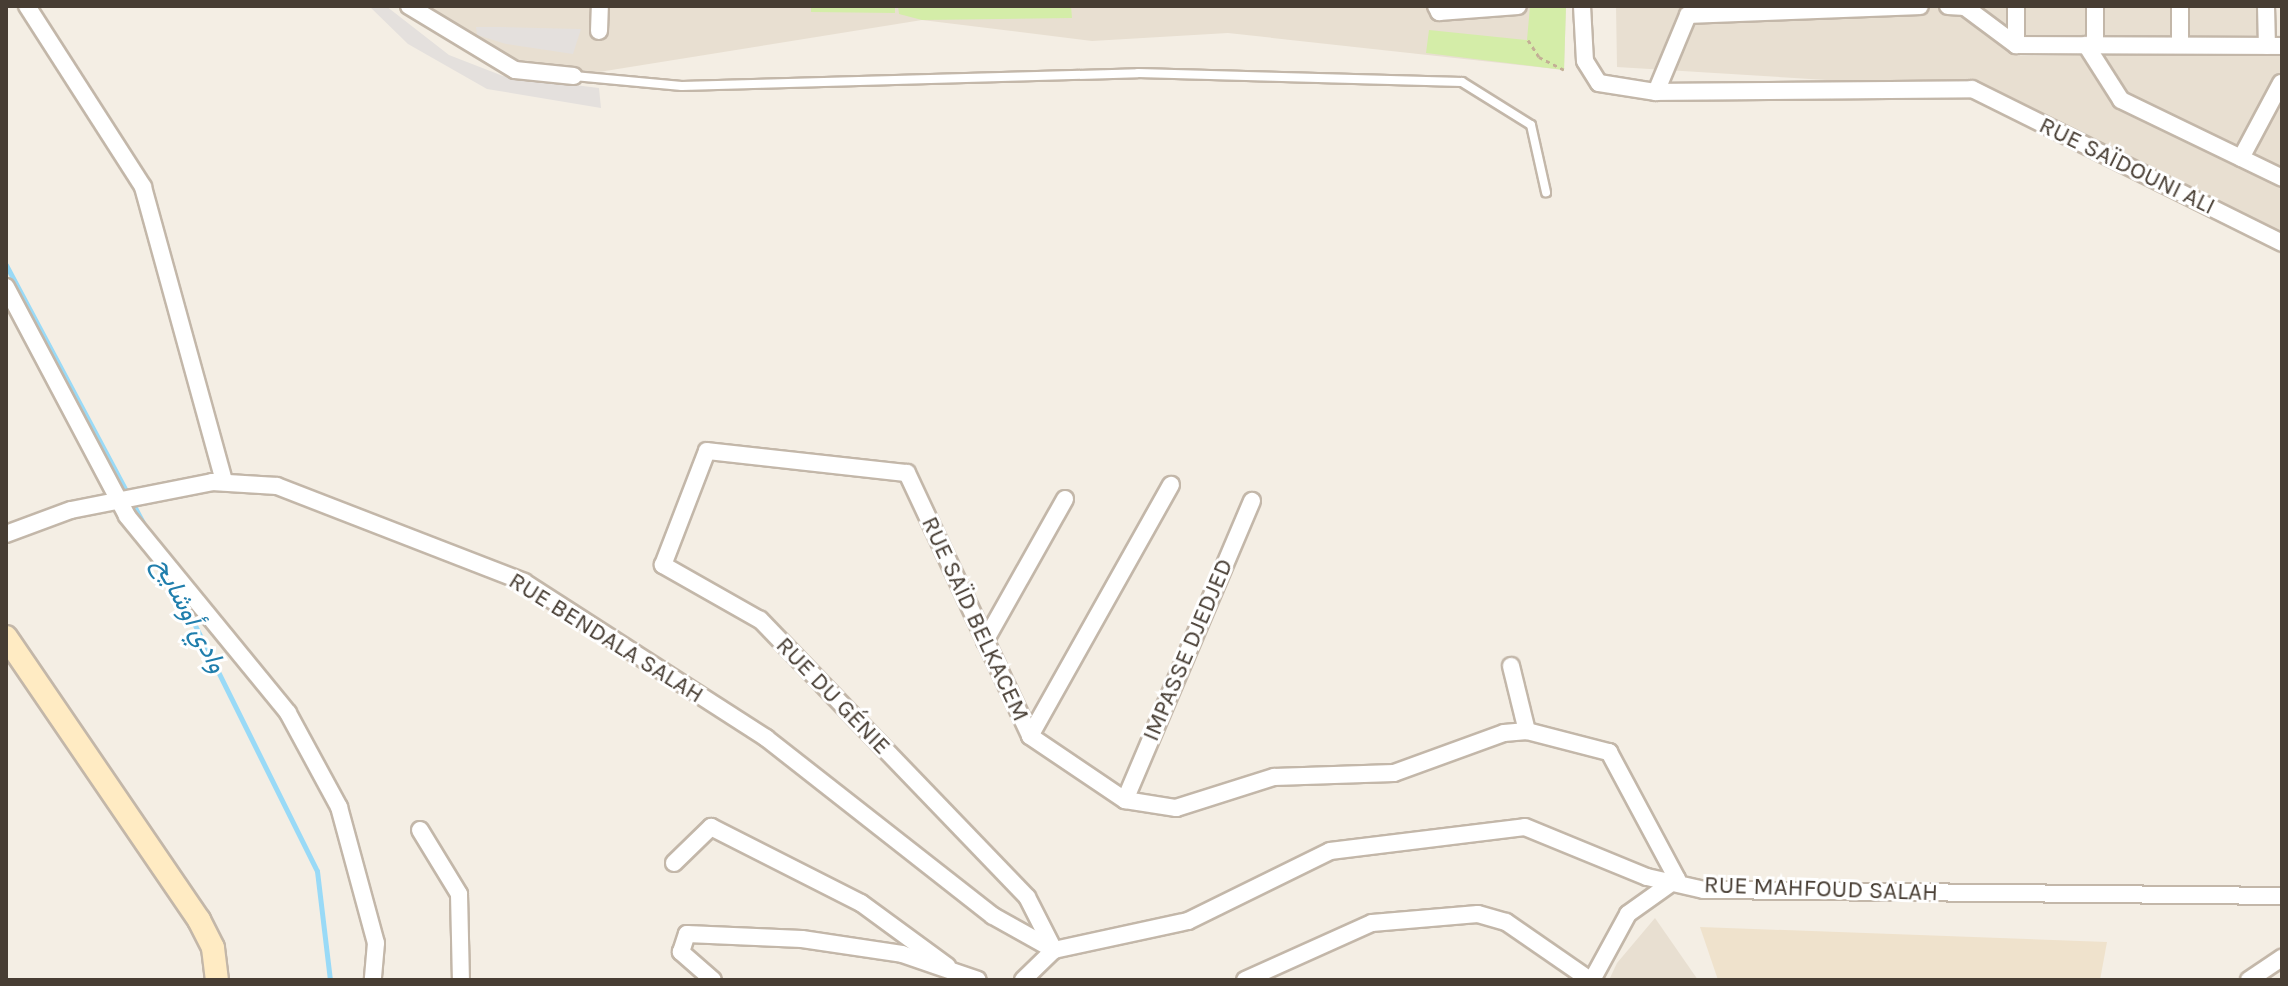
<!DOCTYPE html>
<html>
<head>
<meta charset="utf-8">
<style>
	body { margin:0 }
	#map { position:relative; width:2288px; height:986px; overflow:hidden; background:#f4eee4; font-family:Karla,Vazirmatn,sans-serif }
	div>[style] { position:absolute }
	.residential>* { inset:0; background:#e8dfd1 }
	.education>* { inset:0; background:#efe2cc }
	.green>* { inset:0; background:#d4eda8 }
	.parking>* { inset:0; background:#e4e0dd }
	.stream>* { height:5px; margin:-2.5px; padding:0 2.5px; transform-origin:2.5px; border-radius:2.5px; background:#99daf7 }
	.path>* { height:3px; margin-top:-1.5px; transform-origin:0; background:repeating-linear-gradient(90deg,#c3af95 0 4px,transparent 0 8px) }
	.roads { filter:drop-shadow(2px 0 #c3b7a9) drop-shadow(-2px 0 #c3b7a9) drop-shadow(0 2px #c3b7a9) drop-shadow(0 -2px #c3b7a9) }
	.lane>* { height:8px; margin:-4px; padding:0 4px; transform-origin:4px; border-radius:4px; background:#fff }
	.street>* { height:16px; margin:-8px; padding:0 8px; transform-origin:8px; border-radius:8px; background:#fff }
	.secondary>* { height:22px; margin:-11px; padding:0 11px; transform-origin:11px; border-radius:11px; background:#ffebc3 }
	span { translate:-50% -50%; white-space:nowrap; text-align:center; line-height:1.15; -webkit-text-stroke:6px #fff; paint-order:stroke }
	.street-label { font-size:24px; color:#473d33 }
	.water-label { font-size:26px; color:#207eac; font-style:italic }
	.frame { position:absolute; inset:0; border:8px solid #473d33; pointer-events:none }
</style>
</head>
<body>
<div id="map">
	<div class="residential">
		<div style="clip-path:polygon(409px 6px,1566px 6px,1564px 70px,1228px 33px,1092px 41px,922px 20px,574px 76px,515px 70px)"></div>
		<div style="clip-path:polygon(1616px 6px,2266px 6px,2265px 41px,2017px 46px,2017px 56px,2282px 54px,2282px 251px,1972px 89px,1617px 67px)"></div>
		<div style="clip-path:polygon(1655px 918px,1698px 980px,1609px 980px,1617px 963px)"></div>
	</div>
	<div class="education">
		<div style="clip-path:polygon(1700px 927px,2107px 942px,2100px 980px,1718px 980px)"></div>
	</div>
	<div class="green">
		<div style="clip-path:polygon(811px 6px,895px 6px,895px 13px,811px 12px)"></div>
		<div style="clip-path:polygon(898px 6px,1071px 6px,1072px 18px,922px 20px,899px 14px)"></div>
		<div style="clip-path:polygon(1530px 6px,1566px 6px,1564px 70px,1426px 53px,1429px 30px,1527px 40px)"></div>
	</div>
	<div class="parking">
		<div style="clip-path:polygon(369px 6px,386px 6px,449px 55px,503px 76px,599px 88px,601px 108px,487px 89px,408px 44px)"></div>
		<div style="clip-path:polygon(476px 27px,499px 27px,581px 29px,573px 54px,506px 44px,477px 35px)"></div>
	</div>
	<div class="stream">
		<div style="left:6px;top:265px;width:294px;rotate:62deg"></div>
		<div style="left:176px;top:587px;width:317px;rotate:63.6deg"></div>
		<div style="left:317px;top:871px;width:110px;rotate:83.2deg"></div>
	</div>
	<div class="path">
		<div style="left:1528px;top:40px;width:20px;rotate:57deg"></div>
		<div style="left:1539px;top:57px;width:28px;rotate:27deg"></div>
	</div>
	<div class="roads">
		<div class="lane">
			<div style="left:574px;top:76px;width:108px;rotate:5.3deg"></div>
			<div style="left:682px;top:86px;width:456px;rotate:-1.6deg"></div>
			<div style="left:1138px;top:73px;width:324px;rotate:1.6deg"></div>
			<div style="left:1462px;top:82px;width:81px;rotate:31.9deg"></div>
			<div style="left:1531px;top:125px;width:69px;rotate:77.4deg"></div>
		</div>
		<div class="street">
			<div style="left:27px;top:6px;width:215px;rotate:57.3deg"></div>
			<div style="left:143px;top:187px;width:306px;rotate:74.6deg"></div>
			<div style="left:409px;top:6px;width:124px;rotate:31.1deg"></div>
			<div style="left:515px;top:70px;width:59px;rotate:5.8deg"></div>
			<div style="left:1436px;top:6px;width:7px;rotate:63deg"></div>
			<div style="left:1439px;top:12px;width:79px;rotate:-4.3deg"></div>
			<div style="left:1582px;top:6px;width:55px;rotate:86.9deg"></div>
			<div style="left:1585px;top:61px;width:26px;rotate:58deg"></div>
			<div style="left:1599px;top:83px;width:58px;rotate:9deg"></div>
			<div style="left:1656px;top:92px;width:316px;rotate:-0.5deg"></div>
			<div style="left:1972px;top:89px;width:346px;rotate:26.4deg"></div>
			<div style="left:1948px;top:6px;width:17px;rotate:3deg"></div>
			<div style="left:1965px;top:7px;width:64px;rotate:36.7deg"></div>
			<div style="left:2016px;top:45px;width:266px;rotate:0.2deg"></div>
			<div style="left:2016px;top:6px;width:39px;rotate:90deg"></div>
			<div style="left:2095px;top:6px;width:39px;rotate:90deg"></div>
			<div style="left:2180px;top:6px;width:39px;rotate:90deg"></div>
			<div style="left:2266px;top:6px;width:40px;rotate:88.6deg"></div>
			<div style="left:599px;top:31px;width:25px;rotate:-88deg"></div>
			<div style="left:2086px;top:45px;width:65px;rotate:57.5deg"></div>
			<div style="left:2121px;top:100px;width:179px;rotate:25.8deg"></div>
			<div style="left:1656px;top:92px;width:83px;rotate:-67.4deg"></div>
			<div style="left:1688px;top:15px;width:232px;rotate:-2.2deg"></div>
			<div style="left:2241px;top:158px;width:85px;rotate:-61.9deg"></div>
			<div style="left:6px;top:287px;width:259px;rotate:62.1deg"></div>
			<div style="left:127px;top:516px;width:254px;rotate:50.7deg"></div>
			<div style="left:288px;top:713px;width:107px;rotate:61.5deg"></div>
			<div style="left:339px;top:807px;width:141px;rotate:74.8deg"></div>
			<div style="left:376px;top:943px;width:37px;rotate:95deg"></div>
			<div style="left:6px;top:534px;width:69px;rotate:-20.3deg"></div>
			<div style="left:71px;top:510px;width:144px;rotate:-11.2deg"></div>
			<div style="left:212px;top:482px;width:65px;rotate:3.5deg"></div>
			<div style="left:277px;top:486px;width:265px;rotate:21.2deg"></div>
			<div style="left:524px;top:582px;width:288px;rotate:32.8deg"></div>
			<div style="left:766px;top:738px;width:288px;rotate:38.1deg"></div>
			<div style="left:993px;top:916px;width:70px;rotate:29.1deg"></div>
			<div style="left:985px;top:641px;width:163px;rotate:-60.6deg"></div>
			<div style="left:1511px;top:666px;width:67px;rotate:76.2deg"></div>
			<div style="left:1030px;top:736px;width:288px;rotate:-60.7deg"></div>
			<div style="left:1125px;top:800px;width:325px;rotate:-67deg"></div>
			<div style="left:420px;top:830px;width:75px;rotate:58.6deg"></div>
			<div style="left:459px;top:894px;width:86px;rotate:88.7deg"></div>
			<div style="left:674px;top:863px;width:52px;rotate:-44.2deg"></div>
			<div style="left:711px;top:827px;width:168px;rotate:26.9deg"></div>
			<div style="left:861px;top:903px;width:107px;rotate:36.2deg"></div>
			<div style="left:1054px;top:950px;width:59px;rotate:-117deg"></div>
			<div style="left:1027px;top:897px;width:385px;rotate:-133.9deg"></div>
			<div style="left:760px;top:620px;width:112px;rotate:-150.4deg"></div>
			<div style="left:663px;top:565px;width:122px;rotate:-68.9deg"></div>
			<div style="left:707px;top:451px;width:201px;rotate:6.3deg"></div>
			<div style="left:907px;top:473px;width:290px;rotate:64.9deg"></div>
			<div style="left:1030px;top:736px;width:115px;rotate:34deg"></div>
			<div style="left:1125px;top:800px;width:52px;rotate:8.9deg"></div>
			<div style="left:1176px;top:808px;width:103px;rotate:-17.6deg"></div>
			<div style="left:1274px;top:777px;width:120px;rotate:-1.9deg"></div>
			<div style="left:1394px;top:773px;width:117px;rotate:-20deg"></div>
			<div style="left:1504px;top:733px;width:23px;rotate:-5deg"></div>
			<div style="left:1527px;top:731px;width:85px;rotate:14.4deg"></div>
			<div style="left:1609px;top:752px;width:144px;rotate:61.8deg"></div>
			<div style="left:1677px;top:879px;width:60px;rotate:144.5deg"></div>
			<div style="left:1628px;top:914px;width:75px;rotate:118.6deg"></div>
			<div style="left:713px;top:980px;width:43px;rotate:-138.8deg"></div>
			<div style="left:681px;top:952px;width:19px;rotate:-72deg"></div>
			<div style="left:687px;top:934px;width:115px;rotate:2.5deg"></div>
			<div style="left:802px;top:939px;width:101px;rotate:8.5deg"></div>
			<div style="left:902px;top:954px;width:80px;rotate:18.9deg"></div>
			<div style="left:1023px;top:980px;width:43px;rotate:-44.1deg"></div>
			<div style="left:1054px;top:950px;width:137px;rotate:-12.2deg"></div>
			<div style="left:1188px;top:921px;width:158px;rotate:-26.2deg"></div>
			<div style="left:1330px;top:851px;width:196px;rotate:-7deg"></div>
			<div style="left:1525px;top:827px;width:132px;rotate:22.3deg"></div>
			<div style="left:1647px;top:877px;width:58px;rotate:12.8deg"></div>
			<div style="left:1704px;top:890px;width:578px;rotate:0.59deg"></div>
			<div style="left:1245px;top:980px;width:139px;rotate:-24.2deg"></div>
			<div style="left:1372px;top:923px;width:106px;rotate:-4.9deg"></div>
			<div style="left:1478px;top:914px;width:29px;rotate:16deg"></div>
			<div style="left:1506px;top:922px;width:102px;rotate:34.6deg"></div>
			<div style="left:2249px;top:980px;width:40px;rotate:-34deg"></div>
		</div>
		<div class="secondary">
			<div style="left:6px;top:637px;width:343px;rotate:55.7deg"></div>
			<div style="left:199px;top:920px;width:31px;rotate:63deg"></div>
			<div style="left:213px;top:948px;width:32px;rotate:83deg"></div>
		</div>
	</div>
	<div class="street-label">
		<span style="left:2127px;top:166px;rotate:26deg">RUE SAÏDOUNI ALI</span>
		<span style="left:975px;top:619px;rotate:65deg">RUE SAÏD BELKACEM</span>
		<span style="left:606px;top:638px;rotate:32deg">RUE BENDALA SALAH</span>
		<span style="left:1188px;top:650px;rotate:-67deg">IMPASSE DJEDJED</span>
		<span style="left:833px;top:696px;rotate:46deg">RUE DU GÉNIE</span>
		<span style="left:1821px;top:889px;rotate:2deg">RUE MAHFOUD SALAH</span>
	</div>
	<div class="water-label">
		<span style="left:190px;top:615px;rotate:62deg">وادي أوشايح</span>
	</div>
	<div class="frame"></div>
</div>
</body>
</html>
